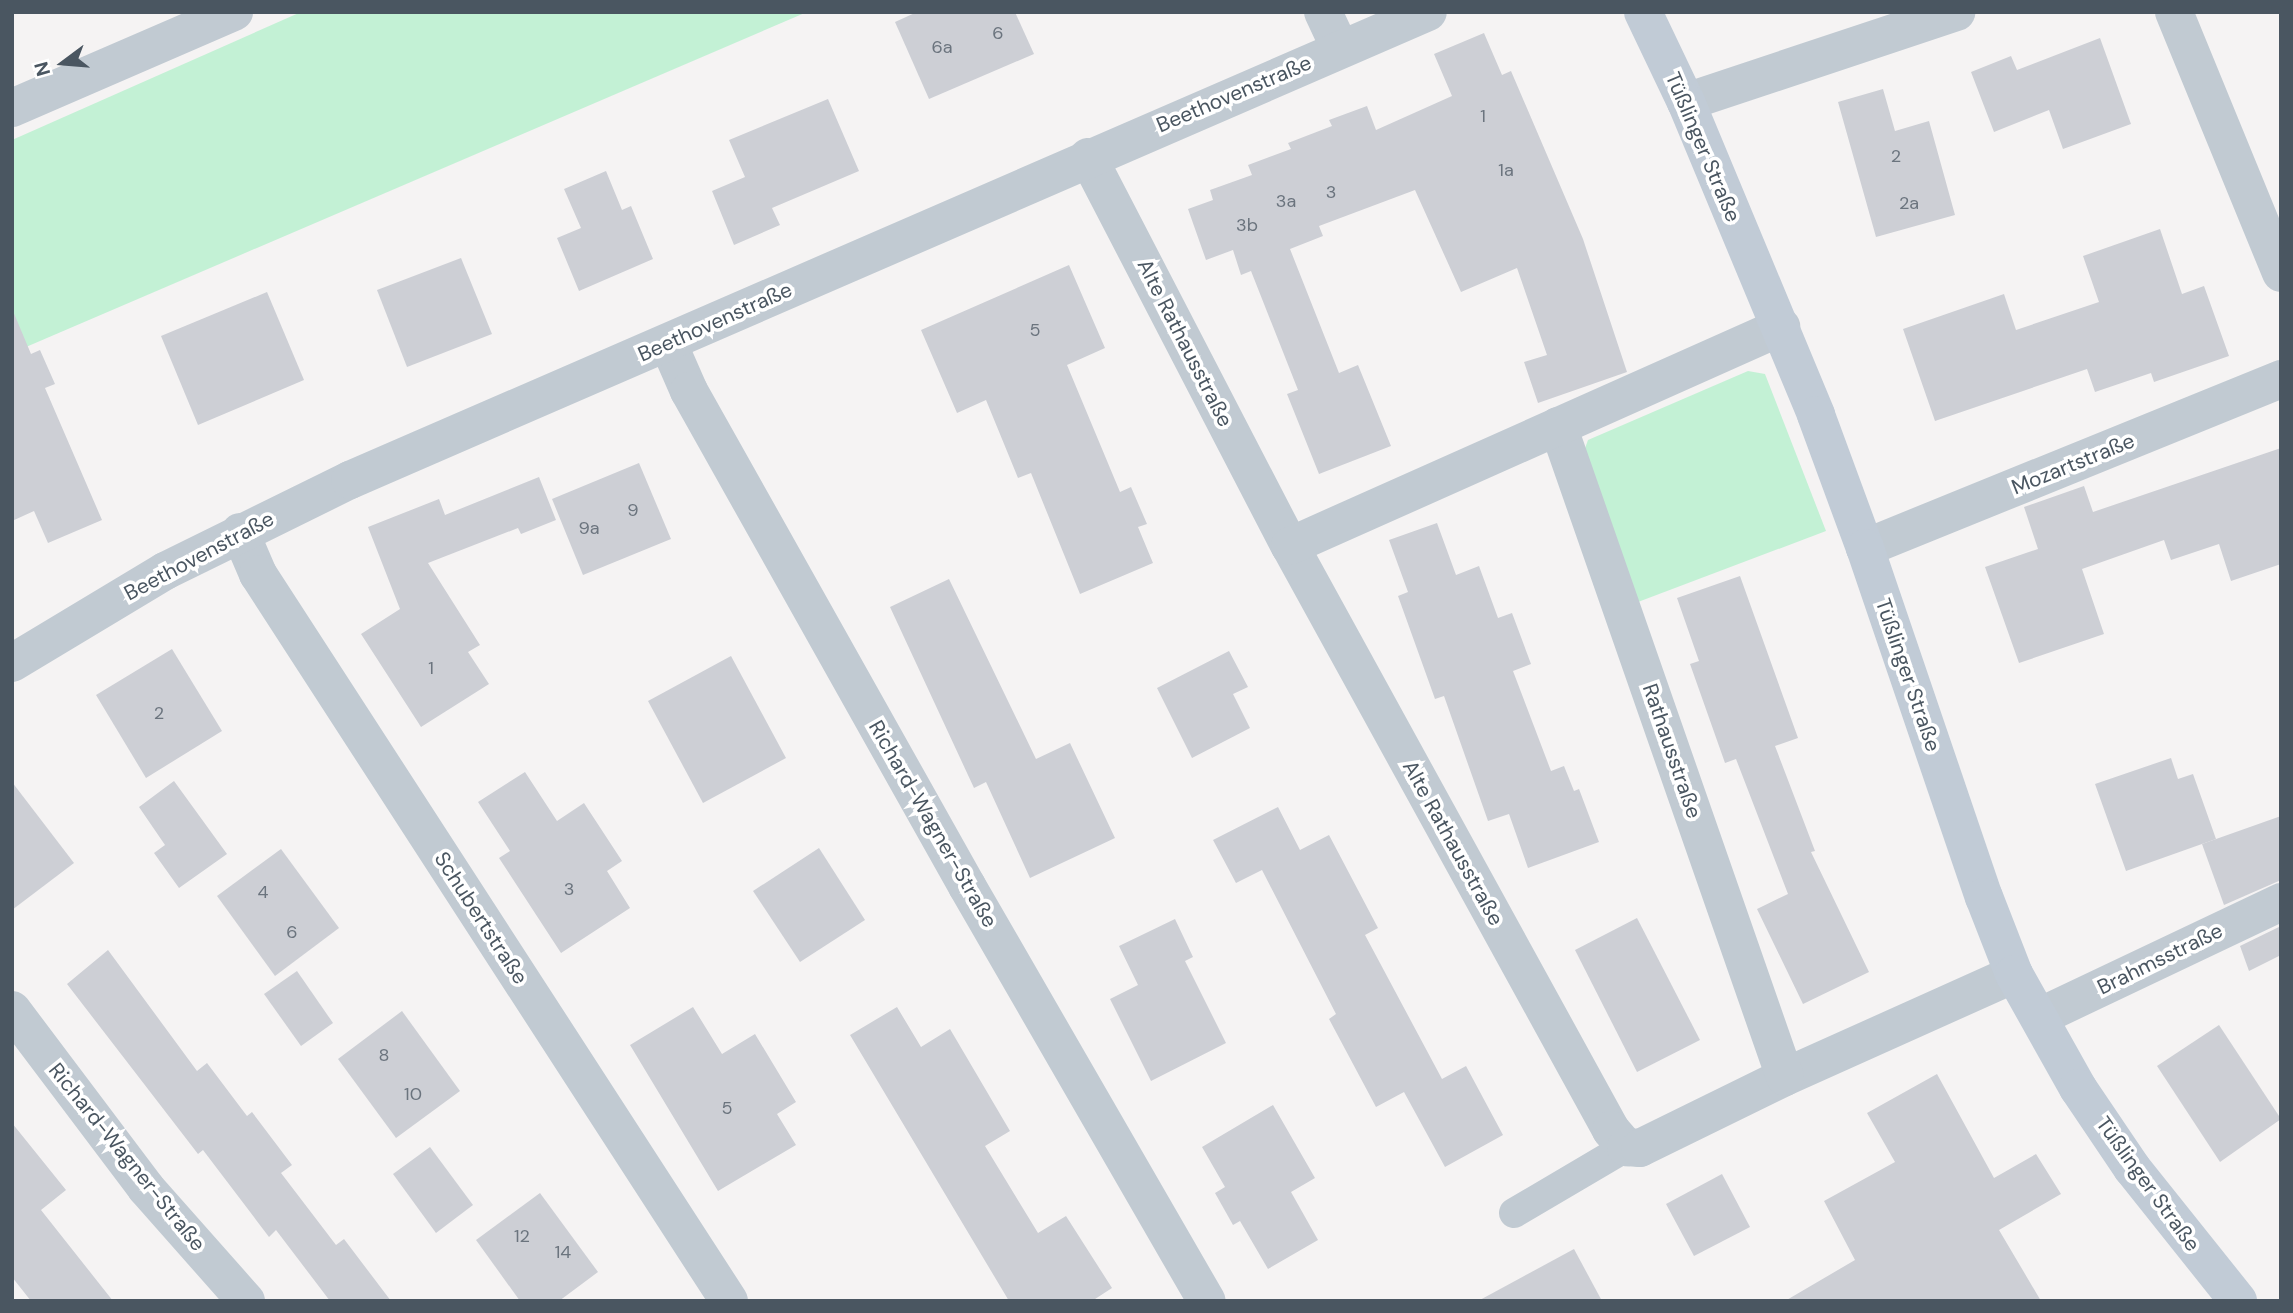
<!DOCTYPE html>
<html>
<head>
<meta charset="utf-8">
<style>
	body { margin:0 }
	#map { position:relative; width:2293px; height:1313px; overflow:hidden; background:#f5f3f3; font-family:"DM Sans",sans-serif }
	div>[style] { position:absolute }
	.green>* { inset:0; background:#c3f1d5 }
	.building>* { inset:0; background:#cdcfd5 }
	.lane>* { height:30px; margin:-15px; padding:0 15px; transform-origin:15px; border-radius:15px; background:#c1cad2 }
	.street>* { height:38px; margin:-19px; padding:0 19px; transform-origin:19px; border-radius:19px; background:#c1cad2 }
	.secondary>* { height:38px; margin:-19px; padding:0 19px; transform-origin:19px; border-radius:19px; background:#c1cbd6 }
	span { translate:-50% -50%; white-space:nowrap; text-align:center; line-height:1.15; -webkit-text-stroke:7px #fff; paint-order:stroke }
	.number-label { font-size:18px; color:#6b747e }
	.number-label span { -webkit-text-stroke-width:0 }
	.street-label { font-size:21px; color:#4a5661 }
	.frame { position:absolute; inset:0; border:14px solid #4a5661; pointer-events:none }
	.north { position:absolute; left:28px; top:28px; width:70px; height:70px; -webkit-text-stroke:5px #fff; paint-order:stroke; rotate:254deg; font-size:19px; font-weight:700; line-height:28px; text-align:center; color:#4a5661 }
	.north::after { content:''; display:block; margin:auto; width:24px; height:32px; background:#4a5661; clip-path:polygon(50% 0,100% 100%,50% 72%,0 100%) }
</style>
</head>
<body>
<div id="map">
	<div class="green">
		<div style="clip-path:polygon(301px 12px,807px 12px,12px 353px,12px 140px)"></div>
		<div style="clip-path:polygon(1748px 371px,1765px 374px,1826px 531px,1638px 602px,1583px 454px,1588px 440px)"></div>
	</div>
	<div class="building">
		<div style="clip-path:polygon(917px 12px,1015px 12px,1034px 54px,929px 99px,895px 22px)"></div>
		<div style="clip-path:polygon(1484px 33px,1502px 75px,1511px 71px,1583px 239px,1627px 372px,1538px 403px,1524px 362px,1547px 355px,1517px 268px,1461px 292px,1415px 190px,1319px 226px,1323px 236px,1290px 249px,1339px 373px,1358px 365px,1391px 446px,1319px 474px,1287px 394px,1298px 390px,1251px 271px,1241px 275px,1233px 250px,1206px 260px,1188px 209px,1213px 200px,1210px 190px,1252px 175px,1248px 165px,1291px 149px,1288px 143px,1332px 126px,1329px 120px,1367px 106px,1376px 130px,1452px 96px,1434px 54px)"></div>
		<div style="clip-path:polygon(2100px 38px,2131px 124px,2063px 149px,2049px 110px,1994px 132px,1971px 72px,2011px 56px,2017px 70px)"></div>
		<div style="clip-path:polygon(1883px 89px,1895px 131px,1929px 121px,1955px 215px,1876px 237px,1838px 102px)"></div>
		<div style="clip-path:polygon(828px 99px,859px 171px,772px 208px,780px 225px,734px 245px,712px 191px,745px 177px,729px 140px)"></div>
		<div style="clip-path:polygon(606px 171px,622px 210px,631px 206px,653px 259px,579px 291px,557px 238px,581px 228px,564px 189px)"></div>
		<div style="clip-path:polygon(2160px 229px,2182px 294px,2204px 286px,2229px 356px,2154px 382px,2151px 373px,2095px 392px,2087px 369px,1935px 421px,1903px 329px,2004px 294px,2016px 330px,2099px 302px,2083px 256px)"></div>
		<div style="clip-path:polygon(461px 258px,492px 334px,407px 367px,377px 290px)"></div>
		<div style="clip-path:polygon(1069px 265px,1105px 348px,1067px 365px,1120px 492px,1131px 487px,1147px 524px,1138px 527px,1153px 563px,1080px 594px,1031px 473px,1018px 478px,986px 400px,957px 413px,921px 330px)"></div>
		<div style="clip-path:polygon(267px 292px,304px 380px,198px 425px,161px 336px)"></div>
		<div style="clip-path:polygon(13px 311px,31px 354px,40px 350px,55px 384px,45px 388px,102px 520px,48px 543px,34px 511px,12px 521px)"></div>
		<div style="clip-path:polygon(2281px 448px,2281px 564px,2231px 581px,2219px 544px,2171px 560px,2164px 540px,2082px 569px,2104px 634px,2019px 663px,1985px 567px,2038px 549px,2024px 507px,2084px 486px,2093px 512px)"></div>
		<div style="clip-path:polygon(639px 463px,671px 539px,583px 575px,552px 499px)"></div>
		<div style="clip-path:polygon(539px 477px,556px 520px,521px 534px,518px 528px,428px 563px,480px 645px,468px 652px,489px 684px,421px 727px,361px 634px,400px 609px,368px 527px,439px 499px,445px 515px)"></div>
		<div style="clip-path:polygon(1437px 523px,1456px 575px,1479px 566px,1498px 618px,1512px 613px,1531px 664px,1513px 671px,1551px 771px,1564px 766px,1574px 791px,1579px 789px,1599px 842px,1528px 868px,1509px 814px,1488px 821px,1444px 696px,1435px 699px,1398px 596px,1408px 592px,1389px 540px)"></div>
		<div style="clip-path:polygon(1740px 576px,1798px 738px,1775px 746px,1815px 851px,1811px 852px,1869px 972px,1803px 1004px,1757px 909px,1788px 894px,1736px 759px,1725px 763px,1690px 664px,1699px 661px,1677px 598px)"></div>
		<div style="clip-path:polygon(949px 579px,1036px 759px,1070px 743px,1115px 838px,1030px 878px,986px 782px,974px 788px,890px 607px)"></div>
		<div style="clip-path:polygon(172px 649px,222px 731px,146px 778px,96px 695px)"></div>
		<div style="clip-path:polygon(1229px 651px,1248px 687px,1233px 694px,1250px 728px,1192px 758px,1157px 688px)"></div>
		<div style="clip-path:polygon(731px 656px,786px 758px,703px 803px,648px 701px)"></div>
		<div style="clip-path:polygon(2171px 758px,2178px 779px,2193px 774px,2216px 839px,2126px 871px,2095px 784px)"></div>
		<div style="clip-path:polygon(525px 772px,557px 821px,584px 803px,622px 861px,607px 871px,630px 908px,561px 953px,499px 858px,510px 851px,478px 802px)"></div>
		<div style="clip-path:polygon(174px 781px,227px 854px,179px 888px,154px 853px,165px 845px,139px 807px)"></div>
		<div style="clip-path:polygon(12px 782px,74px 863px,12px 910px)"></div>
		<div style="clip-path:polygon(1278px 807px,1300px 850px,1329px 835px,1378px 928px,1365px 935px,1442px 1079px,1466px 1066px,1503px 1135px,1445px 1167px,1404px 1092px,1376px 1107px,1329px 1019px,1336px 1014px,1262px 870px,1236px 883px,1213px 840px)"></div>
		<div style="clip-path:polygon(2281px 816px,2281px 880px,2224px 905px,2202px 844px)"></div>
		<div style="clip-path:polygon(819px 848px,865px 920px,800px 962px,753px 891px)"></div>
		<div style="clip-path:polygon(281px 849px,339px 928px,275px 976px,217px 896px)"></div>
		<div style="clip-path:polygon(1637px 918px,1700px 1040px,1637px 1072px,1575px 950px)"></div>
		<div style="clip-path:polygon(1175px 919px,1193px 957px,1185px 961px,1226px 1043px,1151px 1081px,1110px 999px,1138px 985px,1119px 946px)"></div>
		<div style="clip-path:polygon(2281px 926px,2281px 955px,2249px 971px,2240px 946px)"></div>
		<div style="clip-path:polygon(108px 950px,197px 1071px,207px 1063px,247px 1116px,252px 1112px,292px 1165px,281px 1173px,336px 1245px,344px 1239px,391px 1301px,330px 1301px,276px 1230px,269px 1237px,203px 1150px,198px 1154px,67px 984px)"></div>
		<div style="clip-path:polygon(297px 971px,333px 1023px,301px 1046px,264px 994px)"></div>
		<div style="clip-path:polygon(693px 1007px,722px 1054px,755px 1034px,796px 1102px,777px 1114px,796px 1145px,718px 1191px,630px 1045px)"></div>
		<div style="clip-path:polygon(897px 1007px,921px 1047px,950px 1029px,1010px 1131px,985px 1146px,1038px 1233px,1066px 1216px,1112px 1288px,1092px 1301px,1009px 1301px,850px 1035px)"></div>
		<div style="clip-path:polygon(402px 1011px,460px 1091px,396px 1138px,338px 1059px)"></div>
		<div style="clip-path:polygon(2219px 1025px,2281px 1119px,2220px 1162px,2157px 1066px)"></div>
		<div style="clip-path:polygon(1937px 1074px,1994px 1178px,2036px 1154px,2061px 1194px,1999px 1230px,2041px 1301px,1785px 1301px,1855px 1260px,1824px 1201px,1895px 1162px,1867px 1113px)"></div>
		<div style="clip-path:polygon(1273px 1105px,1315px 1178px,1291px 1192px,1318px 1240px,1268px 1269px,1240px 1221px,1233px 1225px,1215px 1193px,1225px 1187px,1202px 1147px)"></div>
		<div style="clip-path:polygon(12px 1123px,66px 1190px,41px 1210px,113px 1301px,31px 1301px,12px 1277px)"></div>
		<div style="clip-path:polygon(430px 1147px,473px 1205px,436px 1233px,393px 1174px)"></div>
		<div style="clip-path:polygon(1722px 1174px,1750px 1227px,1694px 1256px,1666px 1204px)"></div>
		<div style="clip-path:polygon(540px 1193px,598px 1272px,559px 1301px,520px 1301px,476px 1240px)"></div>
		<div style="clip-path:polygon(1574px 1249px,1602px 1301px,1478px 1301px)"></div>
	</div>
	<div class="lane">
		<div style="left:1514px;top:1213px;width:130px;rotate:-30.5deg"></div>
	</div>
	<div class="street">
		<div style="left:1323px;top:12px;width:40px;rotate:65deg"></div>
		<div style="left:2174px;top:12px;width:282px;rotate:67.7deg"></div>
		<div style="left:1686px;top:102px;width:285px;rotate:-18.4deg"></div>
		<div style="left:12px;top:108px;width:242px;rotate:-23.4deg"></div>
		<div style="left:1088px;top:157px;width:438px;rotate:62.6deg"></div>
		<div style="left:1290px;top:546px;width:666px;rotate:61.2deg"></div>
		<div style="left:1611px;top:1130px;width:23px;rotate:49deg"></div>
		<div style="left:1626px;top:1147px;width:14px;rotate:4deg"></div>
		<div style="left:1640px;top:1148px;width:161px;rotate:-26.1deg"></div>
		<div style="left:1785px;top:1077px;width:251px;rotate:-24.2deg"></div>
		<div style="left:668px;top:343px;width:52px;rotate:66.4deg"></div>
		<div style="left:689px;top:391px;width:568px;rotate:60.68deg"></div>
		<div style="left:967px;top:886px;width:479px;rotate:60deg"></div>
		<div style="left:1558px;top:426px;width:689px;rotate:70.78deg"></div>
		<div style="left:240px;top:532px;width:46px;rotate:66.8deg"></div>
		<div style="left:258px;top:574px;width:866px;rotate:57.06deg"></div>
		<div style="left:1290px;top:546px;width:538px;rotate:-24.04deg"></div>
		<div style="left:1865px;top:548px;width:449px;rotate:-22.1deg"></div>
		<div style="left:12px;top:663px;width:179px;rotate:-31deg"></div>
		<div style="left:165px;top:571px;width:206px;rotate:-26.2deg"></div>
		<div style="left:350px;top:480px;width:1175px;rotate:-23.47deg"></div>
		<div style="left:12px;top:1010px;width:223px;rotate:53deg"></div>
		<div style="left:146px;top:1188px;width:151px;rotate:48.5deg"></div>
		<div style="left:2039px;top:1017px;width:268px;rotate:-25.4deg"></div>
	</div>
	<div class="secondary">
		<div style="left:1643px;top:12px;width:100px;rotate:64.5deg"></div>
		<div style="left:1686px;top:102px;width:339px;rotate:67.4deg"></div>
		<div style="left:1816px;top:415px;width:142px;rotate:69.8deg"></div>
		<div style="left:1865px;top:548px;width:369px;rotate:71.2deg"></div>
		<div style="left:1984px;top:897px;width:83px;rotate:68.7deg"></div>
		<div style="left:2014px;top:974px;width:131px;rotate:60.7deg"></div>
		<div style="left:2078px;top:1088px;width:97px;rotate:56deg"></div>
		<div style="left:2132px;top:1168px;width:170px;rotate:51.4deg"></div>
	</div>
	<div class="number-label">
		<span style="left:998px;top:33px">6</span>
		<span style="left:942px;top:47px">6a</span>
		<span style="left:1483px;top:116px">1</span>
		<span style="left:1896px;top:156px">2</span>
		<span style="left:1506px;top:170px">1a</span>
		<span style="left:1331px;top:192px">3</span>
		<span style="left:1286px;top:201px">3a</span>
		<span style="left:1909px;top:203px">2a</span>
		<span style="left:1247px;top:225px">3b</span>
		<span style="left:1035px;top:330px">5</span>
		<span style="left:633px;top:510px">9</span>
		<span style="left:589px;top:528px">9a</span>
		<span style="left:431px;top:668px">1</span>
		<span style="left:159px;top:713px">2</span>
		<span style="left:569px;top:889px">3</span>
		<span style="left:263px;top:892px">4</span>
		<span style="left:292px;top:932px">6</span>
		<span style="left:384px;top:1055px">8</span>
		<span style="left:413px;top:1094px">10</span>
		<span style="left:727px;top:1108px">5</span>
		<span style="left:522px;top:1236px">12</span>
		<span style="left:563px;top:1252px">14</span>
	</div>
	<div class="street-label">
		<span style="left:1234px;top:94px;rotate:-23deg">Beethovenstraße</span>
		<span style="left:1703px;top:147px;rotate:67deg">Tüßlinger Straße</span>
		<span style="left:715px;top:322px;rotate:-24deg">Beethovenstraße</span>
		<span style="left:1185px;top:343px;rotate:63deg">Alte Rathausstraße</span>
		<span style="left:2073px;top:464px;rotate:-22deg">Mozartstraße</span>
		<span style="left:199px;top:556px;rotate:-28deg">Beethovenstraße</span>
		<span style="left:1908px;top:675px;rotate:71deg">Tüßlinger Straße</span>
		<span style="left:1672px;top:751px;rotate:71deg">Rathausstraße</span>
		<span style="left:933px;top:824px;rotate:60deg">Richard-Wagner-Straße</span>
		<span style="left:1453px;top:843px;rotate:61deg">Alte Rathausstraße</span>
		<span style="left:481px;top:918px;rotate:57deg">Schubertstraße</span>
		<span style="left:2160px;top:959px;rotate:-26deg">Brahmsstraße</span>
		<span style="left:127px;top:1157px;rotate:51deg">Richard-Wagner-Straße</span>
		<span style="left:2148px;top:1184px;rotate:54deg">Tüßlinger Straße</span>
	</div>
	<div class="frame"></div>
	<div class="north">N</div>
</div>
</body>
</html>
